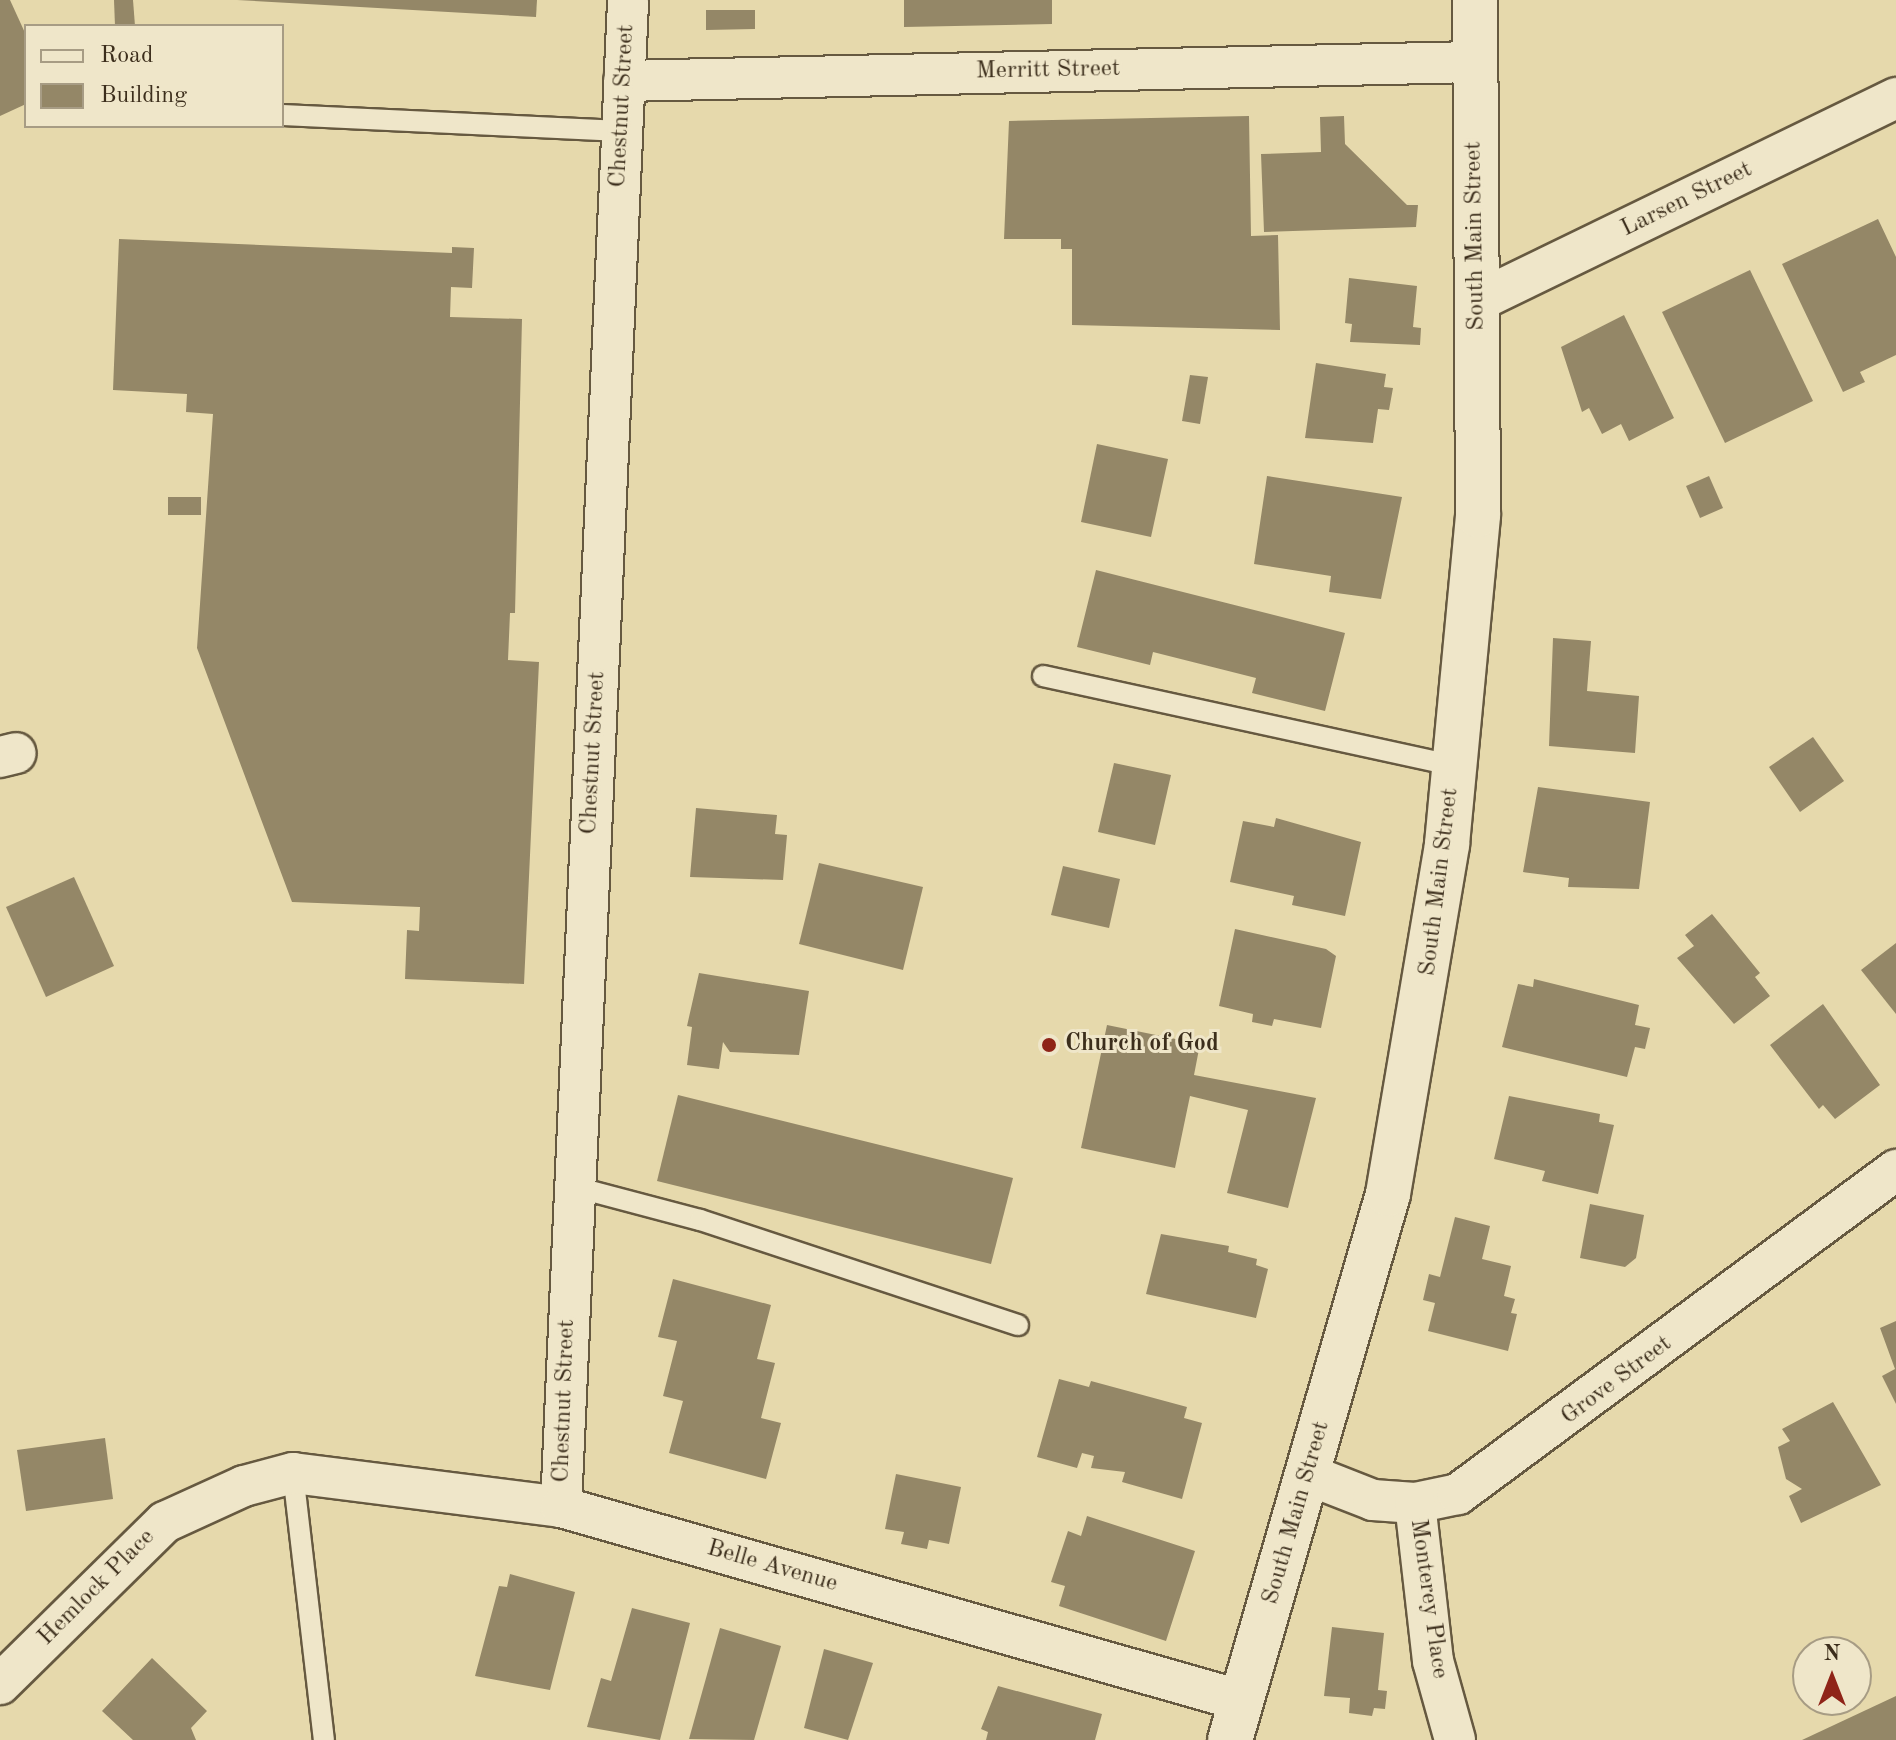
<!DOCTYPE html>
<html>
<head>
<meta charset="utf-8">
<style>
	body { margin:0 }
	#map { position:relative; width:1896px; height:1740px; overflow:hidden; background:#e6d9ac; font-family:"Old Standard TT",serif }
	div>[style] { position:absolute }
	.building>* { inset:0; background:#948767 }
	.roads { filter:drop-shadow(2px 0 #665940) drop-shadow(-2px 0 #665940) drop-shadow(0 2px #665940) drop-shadow(0 -2px #665940) }
	.lane>* { height:20px; margin:-10px; padding:0 10px; transform-origin:10px; border-radius:10px; background:#efe6c9 }
	.street>* { height:40px; margin:-20px; padding:0 20px; transform-origin:20px; border-radius:20px; background:#efe6c9 }
	.secondary>* { height:44px; margin:-22px; padding:0 22px; transform-origin:22px; border-radius:22px; background:#efe6c9 }
	.dots>* { width:22px; height:22px; translate:-50% -50%; box-sizing:border-box; border:4px solid #efe6c9; border-radius:50% }
	span { translate:-50% -50%; white-space:nowrap; text-align:center; line-height:1.15; -webkit-text-stroke:6px #efe6c9; paint-order:stroke }
	.street-label { font-size:24px; color:#3c2e1c }
	.poi-label { font-size:24px; color:#3c2e1c; font-weight:700 }
	.left { translate:0 -50%; text-align:left }
	.legend { position:absolute; left:24px; top:24px; width:260px; height:104px; box-sizing:border-box; background:#efe6c9; border:2px solid #a79c84; margin:0; padding:10px 14px; list-style:none; font-size:24px; color:#3c2e1c }
	.legend li { display:flex; align-items:center; gap:16px; height:40px }
	.legend b { width:40px; border:2px solid #a79c84 }
	.north { position:absolute; left:1792px; top:1636px; width:80px; height:80px; box-sizing:border-box; background:#efe6c9; border:2px solid #a79c84; border-radius:50%; rotate:0deg; font-size:22px; font-weight:700; line-height:32px; text-align:center; color:#3c2e1c }
	.north::after { content:''; display:block; margin:auto; width:28px; height:36px; background:#8f2418; clip-path:polygon(50% 0,100% 100%,50% 72%,0 100%) }
</style>
</head>
<body>
<div id="map">
	<div class="building">
		<div style="clip-path:polygon(0 0,10px 0,26px 35px,26px 104px,0 116px)"></div>
		<div style="clip-path:polygon(114px 0,133px 0,135px 26px,115px 26px)"></div>
		<div style="clip-path:polygon(237px 0,537px 0,536px 17px)"></div>
		<div style="clip-path:polygon(904px 0,1052px 0,1052px 24px,904px 27px)"></div>
		<div style="clip-path:polygon(706px 10px,755px 10px,755px 29px,706px 30px)"></div>
		<div style="clip-path:polygon(1249px 116px,1251px 236px,1278px 235px,1280px 330px,1072px 325px,1072px 249px,1061px 249px,1061px 239px,1004px 239px,1009px 121px)"></div>
		<div style="clip-path:polygon(1344px 116px,1345px 144px,1407px 205px,1418px 205px,1416px 227px,1264px 232px,1261px 154px,1321px 152px,1320px 117px)"></div>
		<div style="clip-path:polygon(1878px 219px,1896px 257px,1896px 355px,1860px 372px,1865px 382px,1843px 392px,1782px 264px)"></div>
		<div style="clip-path:polygon(119px 239px,452px 253px,452px 247px,474px 248px,472px 288px,451px 287px,450px 317px,522px 319px,515px 613px,510px 613px,508px 660px,539px 662px,524px 984px,405px 979px,407px 930px,419px 931px,420px 907px,292px 902px,197px 648px,213px 414px,186px 412px,187px 394px,113px 390px)"></div>
		<div style="clip-path:polygon(1750px 270px,1813px 401px,1725px 443px,1662px 312px)"></div>
		<div style="clip-path:polygon(1349px 278px,1417px 286px,1413px 327px,1421px 328px,1420px 345px,1350px 342px,1352px 324px,1345px 323px)"></div>
		<div style="clip-path:polygon(1624px 315px,1674px 418px,1629px 441px,1621px 424px,1602px 434px,1589px 408px,1582px 412px,1561px 347px)"></div>
		<div style="clip-path:polygon(1316px 363px,1386px 374px,1384px 387px,1393px 388px,1389px 410px,1378px 409px,1373px 443px,1305px 438px)"></div>
		<div style="clip-path:polygon(1190px 375px,1208px 377px,1200px 424px,1182px 421px)"></div>
		<div style="clip-path:polygon(1097px 444px,1168px 459px,1151px 537px,1081px 522px)"></div>
		<div style="clip-path:polygon(1267px 476px,1402px 497px,1381px 599px,1329px 592px,1331px 576px,1254px 564px)"></div>
		<div style="clip-path:polygon(1709px 476px,1723px 508px,1700px 518px,1686px 486px)"></div>
		<div style="clip-path:polygon(168px 497px,201px 497px,201px 515px,168px 515px)"></div>
		<div style="clip-path:polygon(1096px 570px,1345px 633px,1325px 711px,1252px 693px,1256px 678px,1153px 652px,1150px 665px,1077px 647px)"></div>
		<div style="clip-path:polygon(1553px 638px,1591px 641px,1587px 691px,1639px 696px,1635px 753px,1549px 746px)"></div>
		<div style="clip-path:polygon(1813px 737px,1844px 781px,1800px 812px,1769px 767px)"></div>
		<div style="clip-path:polygon(1114px 763px,1171px 775px,1155px 845px,1098px 832px)"></div>
		<div style="clip-path:polygon(1538px 787px,1650px 802px,1639px 889px,1568px 887px,1569px 878px,1523px 872px)"></div>
		<div style="clip-path:polygon(696px 808px,777px 815px,775px 834px,787px 835px,783px 880px,690px 877px)"></div>
		<div style="clip-path:polygon(1276px 818px,1361px 842px,1345px 916px,1292px 905px,1294px 896px,1230px 882px,1243px 821px,1274px 827px)"></div>
		<div style="clip-path:polygon(819px 863px,923px 887px,903px 970px,799px 944px)"></div>
		<div style="clip-path:polygon(1063px 866px,1120px 879px,1109px 928px,1051px 915px)"></div>
		<div style="clip-path:polygon(74px 877px,114px 966px,46px 997px,6px 907px)"></div>
		<div style="clip-path:polygon(1712px 914px,1760px 973px,1755px 977px,1770px 996px,1734px 1024px,1677px 958px,1694px 946px,1685px 935px)"></div>
		<div style="clip-path:polygon(1235px 929px,1326px 949px,1336px 956px,1321px 1028px,1274px 1019px,1272px 1026px,1252px 1022px,1253px 1014px,1219px 1006px)"></div>
		<div style="clip-path:polygon(1896px 943px,1896px 1014px,1861px 970px)"></div>
		<div style="clip-path:polygon(699px 973px,809px 991px,799px 1055px,730px 1052px,723px 1042px,719px 1069px,687px 1065px,692px 1027px,687px 1026px)"></div>
		<div style="clip-path:polygon(1534px 979px,1639px 1005px,1635px 1025px,1650px 1028px,1645px 1049px,1635px 1047px,1627px 1077px,1502px 1047px,1518px 984px,1533px 987px)"></div>
		<div style="clip-path:polygon(1823px 1004px,1880px 1085px,1835px 1119px,1823px 1105px,1819px 1109px,1770px 1045px)"></div>
		<div style="clip-path:polygon(1107px 1025px,1200px 1044px,1194px 1075px,1316px 1098px,1288px 1208px,1227px 1193px,1248px 1110px,1190px 1096px,1175px 1168px,1081px 1148px)"></div>
		<div style="clip-path:polygon(678px 1095px,1013px 1178px,991px 1264px,657px 1181px)"></div>
		<div style="clip-path:polygon(1509px 1096px,1600px 1114px,1599px 1122px,1614px 1125px,1598px 1194px,1542px 1181px,1545px 1171px,1494px 1159px)"></div>
		<div style="clip-path:polygon(1590px 1204px,1644px 1215px,1636px 1258px,1625px 1267px,1580px 1258px)"></div>
		<div style="clip-path:polygon(1455px 1217px,1490px 1226px,1482px 1259px,1511px 1266px,1504px 1296px,1515px 1299px,1511px 1313px,1517px 1314px,1508px 1351px,1428px 1331px,1435px 1303px,1423px 1300px,1429px 1274px,1440px 1277px)"></div>
		<div style="clip-path:polygon(1161px 1234px,1229px 1246px,1228px 1252px,1257px 1259px,1256px 1265px,1268px 1269px,1256px 1318px,1146px 1294px)"></div>
		<div style="clip-path:polygon(673px 1279px,771px 1305px,757px 1359px,775px 1363px,761px 1418px,781px 1423px,766px 1479px,669px 1453px,683px 1401px,663px 1396px,677px 1341px,658px 1337px)"></div>
		<div style="clip-path:polygon(1896px 1321px,1896px 1404px,1882px 1376px,1895px 1369px,1880px 1328px)"></div>
		<div style="clip-path:polygon(1059px 1379px,1089px 1387px,1091px 1381px,1187px 1407px,1184px 1418px,1202px 1423px,1182px 1499px,1122px 1482px,1125px 1472px,1091px 1468px,1094px 1456px,1082px 1453px,1077px 1468px,1037px 1457px)"></div>
		<div style="clip-path:polygon(1833px 1402px,1881px 1485px,1801px 1523px,1789px 1496px,1802px 1489px,1786px 1479px,1778px 1447px,1790px 1441px,1782px 1429px)"></div>
		<div style="clip-path:polygon(105px 1438px,113px 1499px,26px 1511px,17px 1450px)"></div>
		<div style="clip-path:polygon(896px 1474px,961px 1487px,949px 1544px,929px 1540px,927px 1549px,901px 1544px,904px 1532px,885px 1529px)"></div>
		<div style="clip-path:polygon(1087px 1516px,1195px 1551px,1166px 1641px,1059px 1606px,1065px 1586px,1051px 1582px,1068px 1531px,1081px 1536px)"></div>
		<div style="clip-path:polygon(510px 1574px,575px 1592px,550px 1690px,475px 1676px,499px 1586px,507px 1587px)"></div>
		<div style="clip-path:polygon(632px 1608px,690px 1623px,660px 1740px,587px 1727px,601px 1678px,611px 1681px)"></div>
		<div style="clip-path:polygon(1332px 1627px,1384px 1633px,1378px 1690px,1387px 1691px,1385px 1709px,1374px 1708px,1372px 1716px,1349px 1713px,1350px 1698px,1324px 1696px)"></div>
		<div style="clip-path:polygon(720px 1628px,781px 1646px,754px 1740px,689px 1739px)"></div>
		<div style="clip-path:polygon(824px 1649px,873px 1663px,848px 1740px,804px 1728px)"></div>
		<div style="clip-path:polygon(152px 1658px,207px 1711px,191px 1728px,196px 1740px,133px 1740px,102px 1711px)"></div>
		<div style="clip-path:polygon(998px 1686px,1102px 1714px,1095px 1740px,986px 1740px,988px 1732px,981px 1729px)"></div>
		<div style="clip-path:polygon(1896px 1696px,1896px 1740px,1802px 1740px)"></div>
	</div>
	<div class="roads">
		<div class="lane">
			<div style="left:282px;top:115px;width:340px;rotate:2.7deg"></div>
			<div style="left:1043px;top:676px;width:422px;rotate:12.3deg"></div>
			<div style="left:575px;top:1187px;width:129px;rotate:14.8deg"></div>
			<div style="left:700px;top:1220px;width:335px;rotate:18.3deg"></div>
			<div style="left:293px;top:1473px;width:269px;rotate:83.4deg"></div>
		</div>
		<div class="street">
			<div style="left:624px;top:81px;width:848px;rotate:-1.28deg"></div>
			<div style="left:1478px;top:301px;width:465px;rotate:-25.9deg"></div>
			<div style="left:0;top:757px;width:16px;rotate:-14deg"></div>
			<div style="left:1309px;top:1475px;width:69px;rotate:21.3deg"></div>
			<div style="left:1373px;top:1500px;width:42px;rotate:4.1deg"></div>
			<div style="left:1415px;top:1503px;width:44px;rotate:-11.8deg"></div>
			<div style="left:1458px;top:1494px;width:545px;rotate:-36.49deg"></div>
			<div style="left:1415px;top:1503px;width:159px;rotate:83.5deg"></div>
			<div style="left:1433px;top:1661px;width:82px;rotate:74.4deg"></div>
			<div style="left:561px;top:1507px;width:1508px;rotate:-87.45deg"></div>
			<div style="left:0;top:1684px;width:231px;rotate:-44.5deg"></div>
			<div style="left:165px;top:1522px;width:87px;rotate:-24.5deg"></div>
			<div style="left:244px;top:1486px;width:51px;rotate:-14.9deg"></div>
			<div style="left:293px;top:1473px;width:270px;rotate:7.2deg"></div>
			<div style="left:561px;top:1507px;width:709px;rotate:15.88deg"></div>
		</div>
		<div class="secondary">
			<div style="left:1230px;top:1740px;width:568px;rotate:-73.86deg"></div>
			<div style="left:1388px;top:1194px;width:355px;rotate:-80.4deg"></div>
			<div style="left:1447px;top:844px;width:330px;rotate:-84.6deg"></div>
			<div style="left:1478px;top:515px;width:515px;rotate:-90.33deg"></div>
		</div>
	</div>
	<div class="dots">
		<div style="left:1049px;top:1045px;background:#8f2418"></div>
	</div>
	<div class="street-label">
		<span style="left:1048px;top:71px;rotate:-1deg">Merritt Street</span>
		<span style="left:623px;top:106px;rotate:-87deg">Chestnut Street</span>
		<span style="left:1687px;top:200px;rotate:-26deg">Larsen Street</span>
		<span style="left:1476px;top:236px;rotate:-91deg">South Main Street</span>
		<span style="left:594px;top:753px;rotate:-87deg">Chestnut Street</span>
		<span style="left:1440px;top:882px;rotate:-83deg">South Main Street</span>
		<span style="left:1617px;top:1381px;rotate:-37deg">Grove Street</span>
		<span style="left:565px;top:1401px;rotate:-88deg">Chestnut Street</span>
		<span style="left:1297px;top:1513px;rotate:-74deg">South Main Street</span>
		<span style="left:772px;top:1567px;rotate:16deg">Belle Avenue</span>
		<span style="left:97px;top:1588px;rotate:-45deg">Hemlock Place</span>
		<span style="left:1428px;top:1599px;rotate:82deg">Monterey Place</span>
	</div>
	<div class="poi-label">
		<span class="left" style="left:1065px;top:1045px">Church of God</span>
	</div>
	<ul class="legend">
	<li><b style="height:10px;background:#efe6c9"></b>Road</li>
	<li><b style="height:22px;background:#948767"></b>Building</li>
	</ul>
	<div class="north">N</div>
</div>
</body>
</html>
